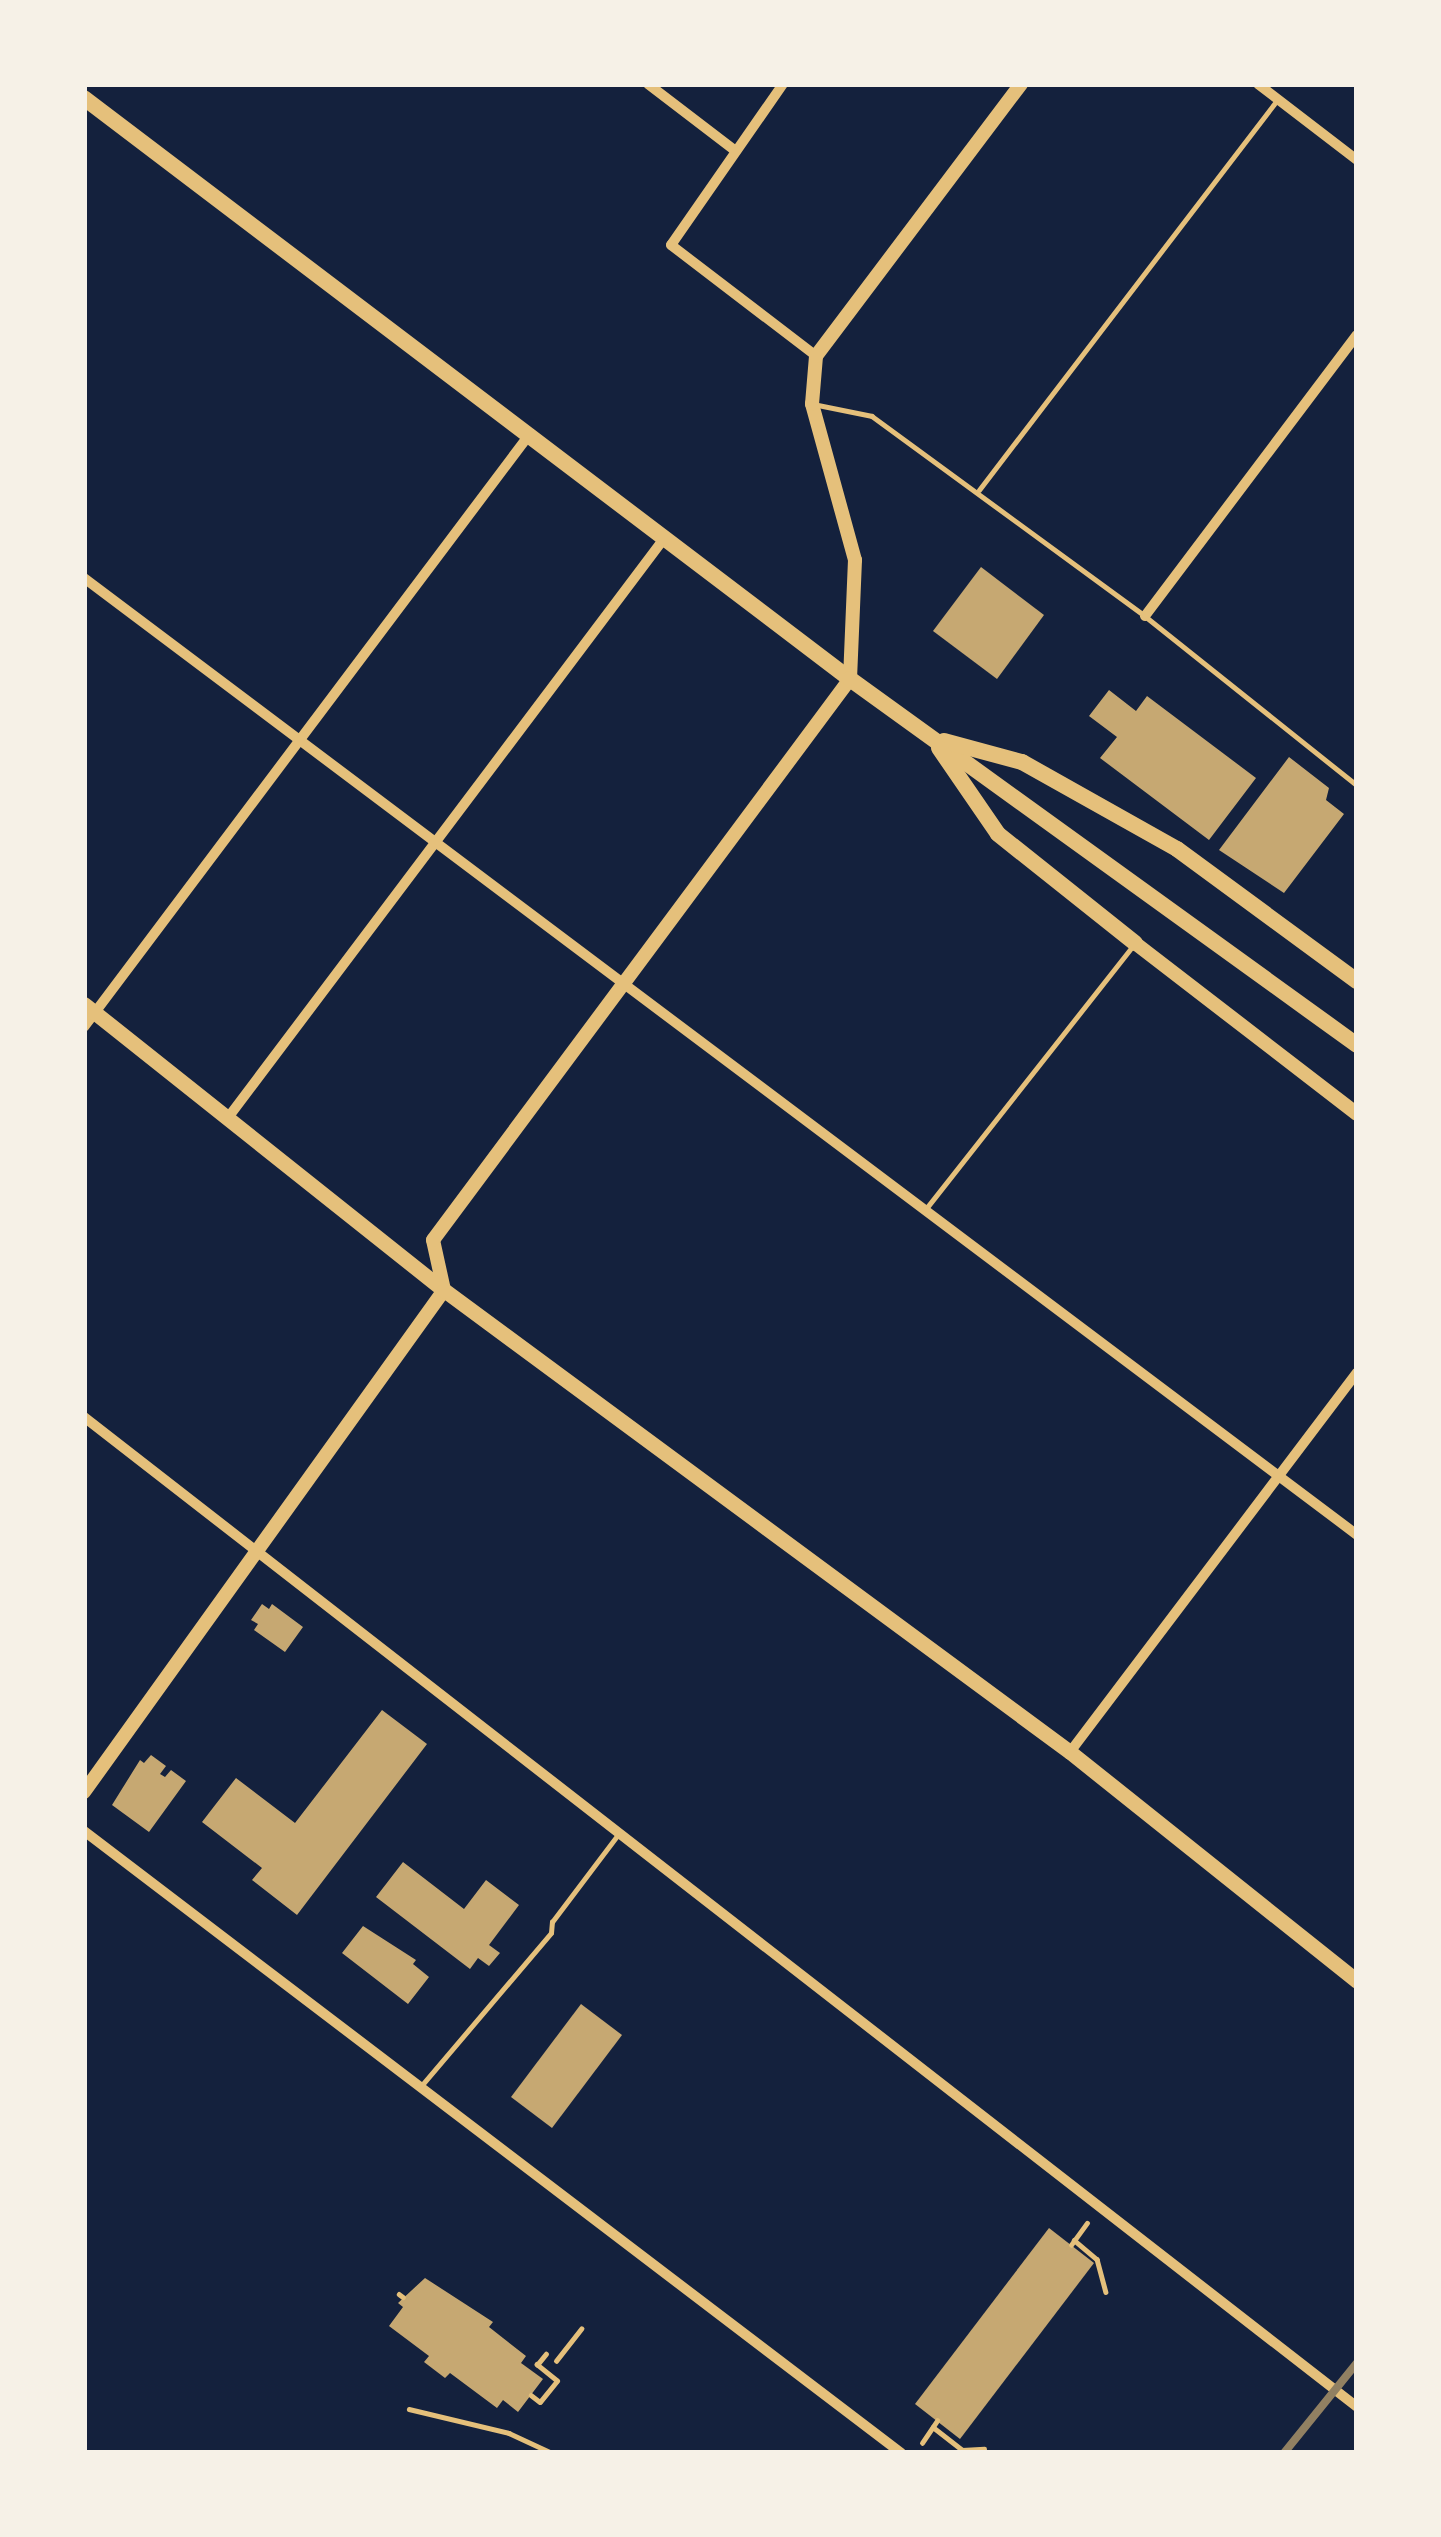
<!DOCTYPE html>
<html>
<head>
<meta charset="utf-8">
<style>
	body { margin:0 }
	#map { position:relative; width:1441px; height:2537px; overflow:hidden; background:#14213d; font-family:"IBM Plex Sans",sans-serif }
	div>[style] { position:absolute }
	.building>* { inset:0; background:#c6a872 }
	.path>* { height:4.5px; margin:-2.25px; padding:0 2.25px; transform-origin:2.25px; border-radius:2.25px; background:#e5c07b }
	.service>* { height:4.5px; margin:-2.25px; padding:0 2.25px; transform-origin:2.25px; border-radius:2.25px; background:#e5c07b }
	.minor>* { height:10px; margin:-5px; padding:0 5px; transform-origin:5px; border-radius:5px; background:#e5c07b }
	.tertiary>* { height:14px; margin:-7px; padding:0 7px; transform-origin:7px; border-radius:7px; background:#e5c07b }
	.secondary>* { height:15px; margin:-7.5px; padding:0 7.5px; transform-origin:7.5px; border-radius:7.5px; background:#e5c07b }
	.trunk>* { height:16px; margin:-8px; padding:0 8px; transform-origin:8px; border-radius:8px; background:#e5c07b }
	.rail>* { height:8px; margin:-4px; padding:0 4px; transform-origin:4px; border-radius:4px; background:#918062 }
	span { translate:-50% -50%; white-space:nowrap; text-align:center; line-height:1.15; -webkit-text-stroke:12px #f6f1e7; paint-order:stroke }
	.frame { position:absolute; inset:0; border:87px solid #f6f1e7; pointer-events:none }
</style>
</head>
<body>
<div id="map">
	<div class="building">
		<div style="clip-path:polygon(981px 567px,1044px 615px,997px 679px,933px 631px)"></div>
		<div style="clip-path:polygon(1109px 690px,1136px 711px,1147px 696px,1256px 778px,1209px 840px,1100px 758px,1117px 737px,1089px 716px)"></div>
		<div style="clip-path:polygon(1289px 757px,1329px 788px,1326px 800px,1344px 814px,1284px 893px,1219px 850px)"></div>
		<div style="clip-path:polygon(262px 1604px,269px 1609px,272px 1604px,303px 1627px,285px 1652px,254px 1630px,258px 1624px,251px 1620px)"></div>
		<div style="clip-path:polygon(382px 1710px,427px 1744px,297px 1915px,252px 1880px,262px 1868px,202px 1822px,236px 1778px,295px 1823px)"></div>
		<div style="clip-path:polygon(151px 1755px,166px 1766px,160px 1774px,165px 1777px,171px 1770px,186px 1781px,149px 1832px,112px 1805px,140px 1760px,144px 1763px)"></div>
		<div style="clip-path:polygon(403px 1862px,464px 1909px,486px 1880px,519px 1905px,489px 1945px,500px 1953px,489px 1966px,478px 1958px,470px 1969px,376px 1897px)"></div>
		<div style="clip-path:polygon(363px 1926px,416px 1960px,413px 1964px,429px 1977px,408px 2004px,342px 1953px)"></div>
		<div style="clip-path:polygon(581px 2004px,622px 2035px,552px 2128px,511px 2097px)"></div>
		<div style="clip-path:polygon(1049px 2228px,1094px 2263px,960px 2439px,915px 2404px)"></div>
		<div style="clip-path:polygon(425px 2278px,493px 2322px,489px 2327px,526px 2356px,521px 2363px,543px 2379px,518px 2412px,503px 2400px,497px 2408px,450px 2373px,445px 2378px,424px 2362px,429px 2356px,389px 2326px,403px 2307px,398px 2303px)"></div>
	</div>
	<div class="path">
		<div style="left:1074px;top:2240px;width:30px;rotate:40deg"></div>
		<div style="left:1097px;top:2259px;width:34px;rotate:75deg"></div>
		<div style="left:1071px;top:2245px;width:27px;rotate:-54deg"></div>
		<div style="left:399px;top:2294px;width:5px;rotate:37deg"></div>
		<div style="left:556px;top:2361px;width:41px;rotate:-52deg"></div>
		<div style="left:531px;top:2395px;width:11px;rotate:38deg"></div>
		<div style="left:540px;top:2402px;width:27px;rotate:-51deg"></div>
		<div style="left:557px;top:2381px;width:26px;rotate:-141deg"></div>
		<div style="left:537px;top:2365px;width:14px;rotate:-51deg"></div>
		<div style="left:409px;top:2409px;width:103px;rotate:13.5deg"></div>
		<div style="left:509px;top:2433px;width:47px;rotate:24.9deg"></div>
		<div style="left:933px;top:2427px;width:37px;rotate:38deg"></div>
		<div style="left:962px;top:2450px;width:22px;rotate:-3deg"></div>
		<div style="left:922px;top:2443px;width:27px;rotate:-56deg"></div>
	</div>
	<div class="service">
		<div style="left:818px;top:405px;width:55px;rotate:11.5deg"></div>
		<div style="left:872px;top:416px;width:338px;rotate:36.2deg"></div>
		<div style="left:1145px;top:616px;width:271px;rotate:38.6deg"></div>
		<div style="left:979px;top:490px;width:492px;rotate:-52.6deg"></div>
		<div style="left:925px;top:1210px;width:336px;rotate:-51.8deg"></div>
		<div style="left:422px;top:2085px;width:199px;rotate:-49.7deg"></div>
		<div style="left:551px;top:1933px;width:11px;rotate:-85deg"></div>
		<div style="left:552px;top:1922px;width:108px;rotate:-52.9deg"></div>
	</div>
	<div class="minor">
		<div style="left:648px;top:84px;width:107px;rotate:37.4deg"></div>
		<div style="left:783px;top:84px;width:196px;rotate:124.8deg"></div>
		<div style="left:671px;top:245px;width:183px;rotate:37.4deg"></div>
		<div style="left:1258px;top:84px;width:125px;rotate:37.5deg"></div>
		<div style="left:84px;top:578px;width:1593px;rotate:36.93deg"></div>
		<div style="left:1145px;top:616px;width:352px;rotate:-53deg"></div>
		<div style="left:84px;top:1027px;width:741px;rotate:-53.07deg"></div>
		<div style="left:227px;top:1119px;width:725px;rotate:-53.02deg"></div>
		<div style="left:84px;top:1417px;width:1613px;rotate:37.87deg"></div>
		<div style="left:1070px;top:1752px;width:476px;rotate:-52.9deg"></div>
		<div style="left:84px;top:1831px;width:1027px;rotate:37.28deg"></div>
	</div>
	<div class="tertiary">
		<div style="left:1135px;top:943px;width:280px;rotate:37.6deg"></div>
		<div style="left:84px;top:1792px;width:618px;rotate:-54.35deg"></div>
		<div style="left:444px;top:1290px;width:51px;rotate:-102.4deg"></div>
		<div style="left:433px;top:1240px;width:699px;rotate:-53.38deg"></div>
		<div style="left:850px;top:679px;width:119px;rotate:-87.6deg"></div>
		<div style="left:855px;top:560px;width:162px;rotate:-105.4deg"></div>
		<div style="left:812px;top:404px;width:48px;rotate:-85.2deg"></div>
		<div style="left:816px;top:356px;width:341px;rotate:-53deg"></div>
	</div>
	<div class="secondary">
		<div style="left:84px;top:1004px;width:460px;rotate:38.5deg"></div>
		<div style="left:444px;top:1290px;width:778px;rotate:36.43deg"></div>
		<div style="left:1070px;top:1752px;width:367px;rotate:38.6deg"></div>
	</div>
	<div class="trunk">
		<div style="left:84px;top:98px;width:961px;rotate:37.18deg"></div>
		<div style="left:850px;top:679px;width:625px;rotate:35.83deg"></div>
		<div style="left:944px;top:741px;width:81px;rotate:15.1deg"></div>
		<div style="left:1022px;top:762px;width:178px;rotate:29.3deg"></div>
		<div style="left:1177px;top:849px;width:223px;rotate:36.3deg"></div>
		<div style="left:939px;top:748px;width:104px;rotate:55.5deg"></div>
		<div style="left:998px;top:834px;width:175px;rotate:38.5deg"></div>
	</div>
	<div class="rail">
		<div style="left:1284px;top:2453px;width:116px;rotate:-51deg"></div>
	</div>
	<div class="frame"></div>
</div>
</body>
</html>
